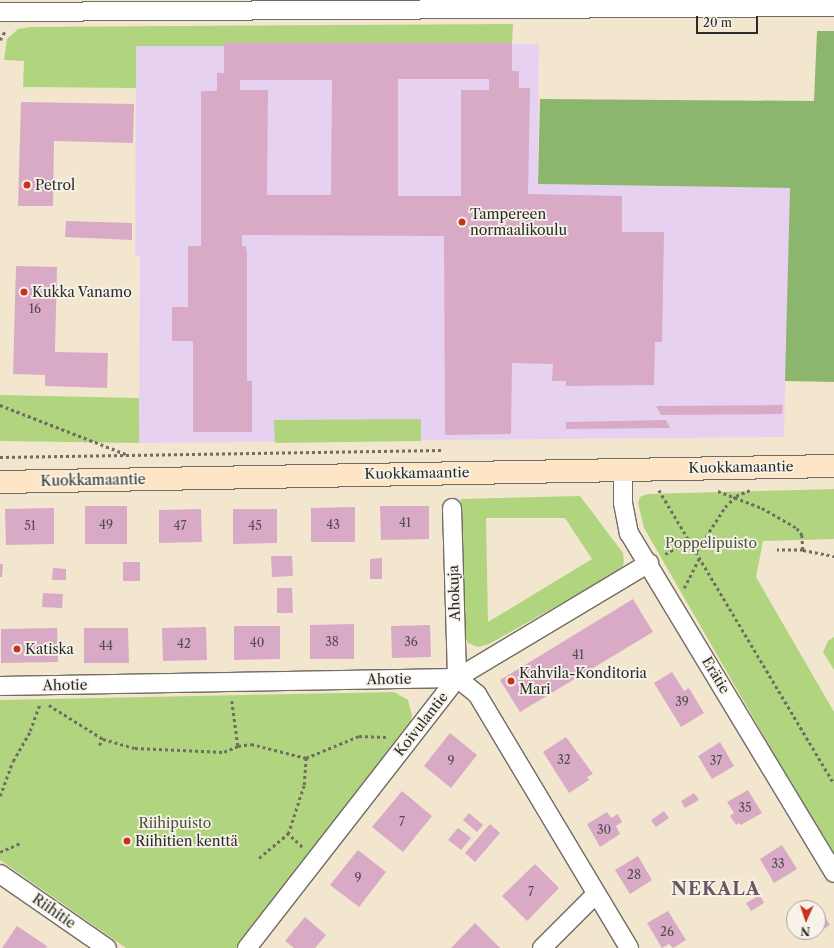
<!DOCTYPE html>
<html>
<head>
<meta charset="utf-8">
<style>
	body { margin:0 }
	#map { position:relative; width:834px; height:948px; overflow:hidden; background:#f3e6cf; font-family:"Libre Caslon Text",serif }
	div>[style] { position:absolute }
	.built>* { inset:0; background:#e6d2f0 }
	.green>* { inset:0; background:#b1d57e }
	.forest>* { inset:0; background:#8cb66d }
	.building>* { inset:0; background:#d8aac6 }
	.path>* { height:2.5px; margin-top:-1.25px; transform-origin:0; background:repeating-linear-gradient(90deg,#716c64 0 3px,transparent 0 6px) }
	.roads { filter:drop-shadow(1px 0 #716c64) drop-shadow(-1px 0 #716c64) drop-shadow(0 1px #716c64) drop-shadow(0 -1px #716c64) }
	.street>* { height:18px; margin:-9px; padding:0 9px; transform-origin:9px; border-radius:9px; background:#fff }
	.secondary>* { height:22px; margin:-11px; padding:0 11px; transform-origin:11px; border-radius:11px; background:#fde5c5 }
	.dots>* { width:11px; height:11px; translate:-50% -50%; box-sizing:border-box; border:2px solid #f7f3e8; border-radius:50% }
	span { translate:-50% -50%; white-space:nowrap; text-align:center; line-height:1.15; -webkit-text-stroke:3.5px #f7f3e8; paint-order:stroke }
	.number-label { font-size:12px; color:#564b52 }
	.number-label span { -webkit-text-stroke-width:0 }
	.poi-label { font-size:14px; color:#2b2b2b }
	.left { translate:0 -50%; text-align:left }
	.street-label { font-size:14px; color:#2b2b2b }
	.park-label { font-size:14px; color:#4c5640 }
	.district-label { font-size:18px; color:#685761; font-weight:700; letter-spacing:1px }
	.north { position:absolute; left:786px; top:900px; width:40px; height:40px; box-sizing:border-box; background:#f7f3e8; border:1px solid #a5a39c; border-radius:50%; rotate:183deg; font-size:11px; font-weight:700; line-height:16px; text-align:center; color:#2b2b2b }
	.north::after { content:''; display:block; margin:auto; width:14px; height:18px; background:#c8321e; clip-path:polygon(50% 0,100% 100%,50% 72%,0 100%) }
	.scale { position:absolute; left:696px; top:16px; width:62px; height:18px; box-sizing:border-box; border:2px solid #2b2b2b; border-top:0; padding-left:5px; font-size:12px; line-height:14px; white-space:nowrap; color:#2b2b2b; -webkit-text-stroke:3px #f7f3e8; paint-order:stroke }
</style>
</head>
<body>
<div id="map">
	<div class="built">
		<div style="clip-path:polygon(224px 43px,539px 44px,538px 184px,790px 188px,784px 437px,139px 443px,140px 256px,135px 256px,136px 46px,223px 46px)"></div>
	</div>
	<div class="green">
		<div style="clip-path:polygon(513px 24px,512px 43px,224px 43px,224px 46px,136px 46px,136px 88px,23px 87px,24px 61px,4px 60px,7px 39px,18px 29px,30px 27px)"></div>
		<div style="clip-path:polygon(0 395px,139px 398px,139px 443px,0 441px)"></div>
		<div style="clip-path:polygon(421px 419px,421px 441px,275px 443px,274px 420px)"></div>
		<div style="clip-path:polygon(834px 489px,834px 539px,763px 541px,756px 577px,834px 712px,834px 853px,792px 785px,644px 528px,638px 503px,640px 497px,647px 494px)"></div>
		<div style="clip-path:polygon(evenodd,580px 496px,623px 553px,624px 563px,621px 570px,489px 644px,478px 647px,468px 643px,463px 634px,461px 499px,580px 496px,486px 518px,565px 518px,592px 559px,488px 622px,486px 518px)"></div>
		<div style="clip-path:polygon(834px 637px,834px 670px,823px 652px,828px 641px)"></div>
		<div style="clip-path:polygon(394px 692px,408px 700px,412px 715px,409px 726px,237px 948px,126px 948px,0 860px,0 700px)"></div>
	</div>
	<div class="forest">
		<div style="clip-path:polygon(817px 31px,834px 31px,834px 382px,785px 381px,790px 188px,538px 184px,540px 99px,814px 101px)"></div>
	</div>
	<div class="building">
		<div style="clip-path:polygon(evenodd,224px 43px,512px 43px,512px 71px,519px 71px,519px 88px,530px 88px,528px 194px,622px 196px,622px 232px,664px 232px,662px 342px,655px 342px,654px 385px,566px 386px,566px 381px,552px 381px,553px 364px,512px 363px,511px 434px,445px 435px,444px 236px,242px 235px,242px 246px,246px 246px,247px 255px,247px 381px,252px 381px,252px 432px,193px 432px,193px 341px,172px 341px,172px 307px,188px 307px,188px 246px,201px 246px,201px 91px,217px 91px,217px 73px,224px 73px,224px 43px,398px 79px,489px 79px,489px 90px,461px 90px,461px 196px,398px 196px,398px 79px,224px 43px,240px 80px,332px 80px,331px 195px,267px 195px,268px 90px,240px 90px,240px 80px)"></div>
		<div style="clip-path:polygon(21px 102px,134px 104px,133px 143px,54px 141px,53px 206px,18px 206px)"></div>
		<div style="clip-path:polygon(66px 221px,132px 223px,132px 240px,65px 237px)"></div>
		<div style="clip-path:polygon(16px 266px,57px 267px,55px 352px,108px 353px,107px 388px,45px 386px,45px 375px,13px 374px)"></div>
		<div style="clip-path:polygon(783px 405px,782px 414px,661px 415px,656px 406px)"></div>
		<div style="clip-path:polygon(666px 420px,670px 428px,566px 429px,566px 422px)"></div>
		<div style="clip-path:polygon(85px 506px,127px 506px,127px 544px,85px 544px)"></div>
		<div style="clip-path:polygon(380px 506px,429px 506px,429px 539px,381px 540px)"></div>
		<div style="clip-path:polygon(355px 507px,355px 542px,311px 542px,311px 508px)"></div>
		<div style="clip-path:polygon(54px 508px,54px 544px,6px 545px,5px 509px)"></div>
		<div style="clip-path:polygon(201px 509px,202px 542px,159px 543px,159px 510px)"></div>
		<div style="clip-path:polygon(233px 509px,277px 509px,277px 543px,233px 544px)"></div>
		<div style="clip-path:polygon(271px 556px,292px 556px,293px 576px,272px 577px)"></div>
		<div style="clip-path:polygon(382px 558px,382px 579px,370px 579px,370px 559px)"></div>
		<div style="clip-path:polygon(123px 562px,140px 562px,140px 581px,123px 581px)"></div>
		<div style="clip-path:polygon(0 564px,3px 564px,2px 577px,0 577px)"></div>
		<div style="clip-path:polygon(53px 568px,66px 569px,66px 580px,52px 580px)"></div>
		<div style="clip-path:polygon(277px 588px,292px 588px,293px 613px,277px 613px)"></div>
		<div style="clip-path:polygon(43px 593px,63px 594px,62px 608px,42px 607px)"></div>
		<div style="clip-path:polygon(633px 599px,653px 632px,520px 712px,500px 680px)"></div>
		<div style="clip-path:polygon(354px 624px,354px 659px,310px 659px,310px 625px)"></div>
		<div style="clip-path:polygon(430px 625px,431px 657px,392px 658px,391px 626px)"></div>
		<div style="clip-path:polygon(234px 626px,280px 626px,280px 659px,234px 660px)"></div>
		<div style="clip-path:polygon(206px 627px,207px 660px,163px 661px,162px 628px)"></div>
		<div style="clip-path:polygon(57px 628px,58px 662px,1px 663px,1px 629px)"></div>
		<div style="clip-path:polygon(84px 628px,128px 628px,129px 663px,84px 663px)"></div>
		<div style="clip-path:polygon(672px 672px,684px 691px,689px 688px,704px 713px,681px 727px,654px 683px)"></div>
		<div style="clip-path:polygon(450px 733px,477px 755px,451px 788px,424px 766px)"></div>
		<div style="clip-path:polygon(566px 737px,593px 774px,587px 777px,589px 780px,569px 793px,543px 752px)"></div>
		<div style="clip-path:polygon(720px 742px,734px 766px,712px 779px,698px 756px)"></div>
		<div style="clip-path:polygon(748px 790px,762px 813px,741px 825px,739px 823px,736px 825px,730px 816px,734px 813px,727px 802px)"></div>
		<div style="clip-path:polygon(402px 791px,432px 816px,403px 852px,372px 827px)"></div>
		<div style="clip-path:polygon(694px 793px,699px 800px,685px 808px,681px 801px)"></div>
		<div style="clip-path:polygon(664px 811px,669px 818px,656px 827px,651px 820px)"></div>
		<div style="clip-path:polygon(607px 812px,611px 818px,618px 814px,622px 822px,616px 826px,620px 834px,600px 847px,587px 824px)"></div>
		<div style="clip-path:polygon(469px 813px,483px 825px,477px 832px,463px 820px)"></div>
		<div style="clip-path:polygon(490px 824px,500px 833px,475px 862px,465px 853px)"></div>
		<div style="clip-path:polygon(458px 828px,471px 838px,461px 850px,448px 840px)"></div>
		<div style="clip-path:polygon(782px 845px,797px 869px,774px 883px,760px 859px)"></div>
		<div style="clip-path:polygon(358px 850px,386px 872px,359px 907px,330px 885px)"></div>
		<div style="clip-path:polygon(638px 856px,652px 880px,630px 894px,615px 870px)"></div>
		<div style="clip-path:polygon(535px 864px,559px 888px,527px 921px,502px 896px)"></div>
		<div style="clip-path:polygon(760px 895px,764px 903px,751px 911px,746px 903px)"></div>
		<div style="clip-path:polygon(816px 903px,830px 925px,810px 937px,807px 932px,818px 932px,818px 908px,808px 908px)"></div>
		<div style="clip-path:polygon(668px 911px,686px 940px,673px 948px,669px 944px,662px 948px,647px 923px)"></div>
		<div style="clip-path:polygon(305px 917px,326px 935px,315px 948px,294px 948px,285px 941px)"></div>
		<div style="clip-path:polygon(475px 923px,500px 948px,451px 948px)"></div>
		<div style="clip-path:polygon(17px 926px,47px 946px,46px 948px,2px 948px)"></div>
	</div>
	<div class="path">
		<div style="left:0;top:40px;width:10px;rotate:-61deg"></div>
		<div style="left:0;top:405px;width:135px;rotate:21.3deg"></div>
		<div style="left:0;top:457px;width:442px;rotate:-0.9deg"></div>
		<div style="left:659px;top:490px;width:341px;rotate:59.2deg"></div>
		<div style="left:718px;top:491px;width:47px;rotate:21.1deg"></div>
		<div style="left:762px;top:508px;width:40px;rotate:29.7deg"></div>
		<div style="left:797px;top:528px;width:9px;rotate:54deg"></div>
		<div style="left:802px;top:535px;width:15px;rotate:86deg"></div>
		<div style="left:803px;top:550px;width:26px;rotate:180deg"></div>
		<div style="left:803px;top:550px;width:32px;rotate:11deg"></div>
		<div style="left:696px;top:552px;width:54px;rotate:-57.2deg"></div>
		<div style="left:725px;top:507px;width:16px;rotate:-45deg"></div>
		<div style="left:736px;top:496px;width:15px;rotate:-23deg"></div>
		<div style="left:665px;top:554px;width:27px;rotate:-28deg"></div>
		<div style="left:684px;top:588px;width:34px;rotate:-63deg"></div>
		<div style="left:232px;top:701px;width:45px;rotate:82.4deg"></div>
		<div style="left:49px;top:705px;width:64px;rotate:32.2deg"></div>
		<div style="left:103px;top:739px;width:33px;rotate:16deg"></div>
		<div style="left:135px;top:748px;width:89px;rotate:2.6deg"></div>
		<div style="left:224px;top:752px;width:15px;rotate:-23deg"></div>
		<div style="left:238px;top:746px;width:13px;rotate:-9deg"></div>
		<div style="left:251px;top:744px;width:57px;rotate:14.3deg"></div>
		<div style="left:306px;top:758px;width:57px;rotate:-22.5deg"></div>
		<div style="left:359px;top:736px;width:27px;rotate:2deg"></div>
		<div style="left:99px;top:745px;width:7px;rotate:-56deg"></div>
		<div style="left:0;top:796px;width:37px;rotate:-70deg"></div>
		<div style="left:13px;top:761px;width:34px;rotate:-60deg"></div>
		<div style="left:30px;top:731px;width:29px;rotate:-70deg"></div>
		<div style="left:302px;top:847px;width:19px;rotate:-137deg"></div>
		<div style="left:288px;top:834px;width:52px;rotate:-71.9deg"></div>
		<div style="left:304px;top:785px;width:27px;rotate:-86deg"></div>
		<div style="left:0;top:852px;width:22px;rotate:-24deg"></div>
		<div style="left:259px;top:858px;width:38px;rotate:-40deg"></div>
	</div>
	<div class="roads">
		<div class="street">
			<div style="left:0;top:12px;width:834px;rotate:-0.34deg"></div>
			<div style="left:623px;top:469px;width:34px;rotate:90deg"></div>
			<div style="left:623px;top:503px;width:31px;rotate:79deg"></div>
			<div style="left:629px;top:533px;width:397px;rotate:58.9deg"></div>
			<div style="left:452px;top:508px;width:170px;rotate:88.3deg"></div>
			<div style="left:0;top:686px;width:457px;rotate:-1deg"></div>
			<div style="left:457px;top:678px;width:26px;rotate:39deg"></div>
			<div style="left:477px;top:694px;width:296px;rotate:59.1deg"></div>
			<div style="left:0;top:874px;width:130px;rotate:34.7deg"></div>
			<div style="left:247px;top:948px;width:342px;rotate:-52.1deg"></div>
			<div style="left:457px;top:678px;width:224px;rotate:-30.9deg"></div>
			<div style="left:542px;top:948px;width:76px;rotate:-45deg"></div>
		</div>
		<div class="secondary">
			<div style="left:0;top:482px;width:834px;rotate:-1.1deg"></div>
		</div>
	</div>
	<div class="dots">
		<div style="left:27px;top:185px;background:#c8321e"></div>
		<div style="left:462px;top:222px;background:#c8321e"></div>
		<div style="left:24px;top:292px;background:#c8321e"></div>
		<div style="left:17px;top:649px;background:#c8321e"></div>
		<div style="left:511px;top:681px;background:#c8321e"></div>
		<div style="left:127px;top:841px;background:#c8321e"></div>
	</div>
	<div class="number-label">
		<span style="left:35px;top:309px">16</span>
		<span style="left:405px;top:523px">41</span>
		<span style="left:106px;top:525px">49</span>
		<span style="left:333px;top:525px">43</span>
		<span style="left:30px;top:526px">51</span>
		<span style="left:180px;top:526px">47</span>
		<span style="left:255px;top:526px">45</span>
		<span style="left:332px;top:642px">38</span>
		<span style="left:411px;top:642px">36</span>
		<span style="left:257px;top:643px">40</span>
		<span style="left:184px;top:644px">42</span>
		<span style="left:106px;top:646px">44</span>
		<span style="left:578px;top:655px">41</span>
		<span style="left:682px;top:702px">39</span>
		<span style="left:564px;top:760px">32</span>
		<span style="left:451px;top:761px">9</span>
		<span style="left:716px;top:761px">37</span>
		<span style="left:745px;top:808px">35</span>
		<span style="left:402px;top:822px">7</span>
		<span style="left:604px;top:830px">30</span>
		<span style="left:778px;top:864px">33</span>
		<span style="left:634px;top:875px">28</span>
		<span style="left:358px;top:878px">9</span>
		<span style="left:531px;top:892px">7</span>
		<span style="left:667px;top:932px">26</span>
	</div>
	<div class="poi-label">
		<span class="left" style="left:35px;top:185px">Petrol</span>
		<span class="left" style="left:470px;top:222px">Tampereen<br>normaalikoulu</span>
		<span class="left" style="left:32px;top:292px">Kukka Vanamo</span>
		<span class="left" style="left:25px;top:649px">Katiska</span>
		<span class="left" style="left:519px;top:681px">Kahvila-Konditoria<br>Mari</span>
		<span class="left" style="left:135px;top:841px">Riihitien kenttä</span>
	</div>
	<div class="street-label">
		<span style="left:741px;top:467px;rotate:-1deg">Kuokkamaantie</span>
		<span style="left:417px;top:473px;rotate:-1deg">Kuokkamaantie</span>
		<span style="left:93px;top:480px;rotate:-1deg">Kuokkamaantie</span>
		<span style="left:454px;top:593px;rotate:-92deg">Ahokuja</span>
		<span style="left:716px;top:675px;rotate:59deg">Erätie</span>
		<span style="left:389px;top:679px;rotate:-1deg">Ahotie</span>
		<span style="left:65px;top:685px;rotate:-1deg">Ahotie</span>
		<span style="left:421px;top:724px;rotate:-52deg">Koivulantie</span>
		<span style="left:54px;top:911px;rotate:35deg">Riihitie</span>
	</div>
	<div class="park-label">
		<span style="left:711px;top:543px">Poppelipuisto</span>
		<span style="left:175px;top:823px">Riihipuisto</span>
	</div>
	<div class="district-label">
		<span style="left:716px;top:889px">NEKALA</span>
	</div>
	<div class="north">N</div>
	<div class="scale">20 m</div>
</div>
</body>
</html>
